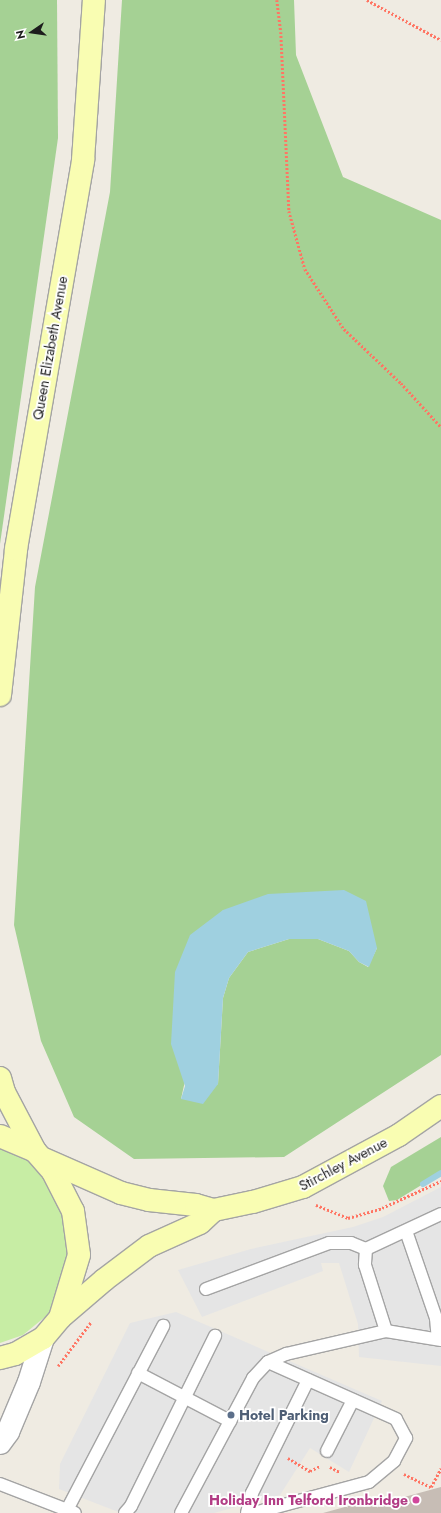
<!DOCTYPE html>
<html>
<head>
<meta charset="utf-8">
<style>
	body { margin:0 }
	#map { position:relative; width:441px; height:1513px; overflow:hidden; background:#efebe2; font-family:Jost,sans-serif }
	div>[style] { position:absolute }
	.grass>* { inset:0; background:#c7eda4 }
	.forest>* { inset:0; background:#a5d194 }
	.parking>* { inset:0; background:#e5e5e5 }
	.water>* { inset:0; background:#9fd0e0 }
	.stream>* { height:6px; margin:-3px; padding:0 3px; transform-origin:3px; border-radius:3px; background:#9fd0e0 }
	.building>* { inset:0; background:#c7bdb5 }
	.path>* { height:2.5px; margin-top:-1.25px; transform-origin:0; background:repeating-linear-gradient(90deg,#ff7563 0 2px,transparent 0 4px) }
	.roads { filter:drop-shadow(1px 0 #a4a4a4) drop-shadow(-1px 0 #a4a4a4) drop-shadow(0 1px #a4a4a4) drop-shadow(0 -1px #a4a4a4) }
	.lane>* { height:12px; margin:-6px; padding:0 6px; transform-origin:6px; border-radius:6px; background:#fff }
	.street>* { height:22px; margin:-11px; padding:0 11px; transform-origin:11px; border-radius:11px; background:#fff }
	.secondary>* { height:22px; margin:-11px; padding:0 11px; transform-origin:11px; border-radius:11px; background:#f9fdb2 }
	.dots>* { width:11px; height:11px; translate:-50% -50%; box-sizing:border-box; border:2px solid #fff; border-radius:50% }
	span { translate:-50% -50%; white-space:nowrap; text-align:center; line-height:1.15; -webkit-text-stroke:3.5px #fff; paint-order:stroke }
	.street-label { font-size:14px; color:#1d1d1d }
	.service-label { font-size:14px; color:#4e5e75; font-weight:700 }
	.left { translate:0 -50%; text-align:left }
	.hotel-label { font-size:14px; color:#b23c85; font-weight:700 }
	.right { translate:-100% -50%; text-align:right }
	.north { position:absolute; left:12px; top:12px; width:40px; height:40px; -webkit-text-stroke:3px #fff; paint-order:stroke; rotate:257deg; font-size:11px; font-weight:700; line-height:16px; text-align:center; color:#1d1d1d }
	.north::after { content:''; display:block; margin:auto; width:14px; height:18px; background:#1d1d1d; clip-path:polygon(50% 0,100% 100%,50% 72%,0 100%) }
</style>
</head>
<body>
<div id="map">
	<div class="grass">
		<div style="clip-path:polygon(0 1148px,25px 1158px,52px 1181px,75px 1247px,51px 1312px,23px 1335px,0 1343px)"></div>
	</div>
	<div class="forest">
		<div style="clip-path:polygon(0 0,57px 0,58px 138px,0 544px)"></div>
		<div style="clip-path:polygon(evenodd,122px 0,294px 0,296px 55px,343px 177px,441px 220px,441px 1055px,284px 1157px,134px 1159px,74px 1117px,41px 1041px,14px 925px,35px 587px,110px 192px,122px 0,223px 910px,377px 948px,368px 967px,359px 962px,349px 951px,318px 939px,289px 939px,248px 952px,229px 978px,223px 998px,218px 1084px,181px 1099px,223px 910px)"></div>
		<div style="clip-path:polygon(441px 1137px,441px 1173px,397px 1200px,389px 1201px,383px 1186px,391px 1167px)"></div>
	</div>
	<div class="parking">
		<div style="clip-path:polygon(441px 1187px,441px 1366px,359px 1357px,358px 1324px,339px 1263px,321px 1263px,323px 1271px,202px 1317px,178px 1270px,251px 1249px,353px 1227px,383px 1217px)"></div>
		<div style="clip-path:polygon(176px 1312px,382px 1401px,349px 1472px,310px 1448px,280px 1495px,214px 1513px,121px 1513px,59px 1489px,60px 1464px,130px 1323px)"></div>
	</div>
	<div class="water">
		<div style="clip-path:polygon(344px 890px,366px 901px,377px 948px,369px 967px,359px 962px,349px 951px,318px 939px,289px 939px,248px 952px,229px 978px,223px 998px,218px 1084px,203px 1104px,181px 1099px,185px 1086px,171px 1044px,175px 972px,190px 935px,223px 910px,268px 894px)"></div>
	</div>
	<div class="stream">
		<div style="left:423px;top:1184px;width:21px;rotate:-31deg"></div>
	</div>
	<div class="building">
		<div style="clip-path:polygon(441px 1487px,441px 1513px,323px 1513px,374px 1499px,375px 1505px)"></div>
	</div>
	<div class="path">
		<div style="left:277px;top:0;width:32px;rotate:83deg"></div>
		<div style="left:281px;top:32px;width:179px;rotate:87.4deg"></div>
		<div style="left:289px;top:211px;width:60px;rotate:74.6deg"></div>
		<div style="left:305px;top:269px;width:72px;rotate:57deg"></div>
		<div style="left:344px;top:329px;width:79px;rotate:43.5deg"></div>
		<div style="left:401px;top:383px;width:59px;rotate:47.7deg"></div>
		<div style="left:367px;top:0;width:84px;rotate:28.4deg"></div>
		<div style="left:316px;top:1205px;width:35px;rotate:22deg"></div>
		<div style="left:348px;top:1218px;width:35px;rotate:-16deg"></div>
		<div style="left:382px;top:1208px;width:65px;rotate:-24.6deg"></div>
		<div style="left:58px;top:1366px;width:55px;rotate:-53.1deg"></div>
		<div style="left:288px;top:1458px;width:26px;rotate:31deg"></div>
		<div style="left:310px;top:1471px;width:11px;rotate:-27deg"></div>
		<div style="left:330px;top:1467px;width:11px;rotate:27deg"></div>
		<div style="left:404px;top:1474px;width:30px;rotate:26deg"></div>
		<div style="left:431px;top:1487px;width:21px;rotate:-62deg"></div>
	</div>
	<div class="roads">
		<div class="lane">
			<div style="left:406px;top:1231px;width:92px;rotate:71deg"></div>
			<div style="left:436px;top:1318px;width:21px;rotate:85deg"></div>
			<div style="left:366px;top:1249px;width:16px;rotate:94deg"></div>
			<div style="left:365px;top:1265px;width:69px;rotate:72.3deg"></div>
			<div style="left:206px;top:1289px;width:131px;rotate:-20.5deg"></div>
			<div style="left:329px;top:1243px;width:22px"></div>
			<div style="left:351px;top:1243px;width:16px;rotate:22deg"></div>
			<div style="left:366px;top:1249px;width:83px;rotate:-25deg"></div>
			<div style="left:138px;top:1373px;width:104px;rotate:27.6deg"></div>
			<div style="left:327px;top:1451px;width:57px;rotate:-63deg"></div>
			<div style="left:0;top:1484px;width:80px;rotate:21.1deg"></div>
			<div style="left:67px;top:1510px;width:208px;rotate:-62.4deg"></div>
			<div style="left:125px;top:1513px;width:9px;rotate:-49deg"></div>
			<div style="left:131px;top:1506px;width:190px;rotate:-63.7deg"></div>
			<div style="left:181px;top:1513px;width:153px;rotate:-61.9deg"></div>
			<div style="left:253px;top:1378px;width:22px;rotate:-47deg"></div>
			<div style="left:268px;top:1362px;width:20px;rotate:-24deg"></div>
			<div style="left:286px;top:1354px;width:103px;rotate:-13deg"></div>
			<div style="left:386px;top:1331px;width:56px;rotate:9.3deg"></div>
			<div style="left:247px;top:1513px;width:21px;rotate:-76deg"></div>
			<div style="left:252px;top:1493px;width:126px;rotate:-63.6deg"></div>
			<div style="left:254px;top:1513px;width:119px;rotate:-15.1deg"></div>
			<div style="left:369px;top:1482px;width:33px;rotate:-40deg"></div>
			<div style="left:394px;top:1461px;width:26px;rotate:-62deg"></div>
			<div style="left:406px;top:1438px;width:21px;rotate:-118deg"></div>
			<div style="left:396px;top:1419px;width:140px;rotate:-156deg"></div>
		</div>
		<div class="street">
			<div style="left:0;top:1443px;width:14px;rotate:-54deg"></div>
			<div style="left:8px;top:1432px;width:54px;rotate:-67.2deg"></div>
			<div style="left:29px;top:1382px;width:46px;rotate:-72.3deg"></div>
		</div>
		<div class="secondary">
			<div style="left:0;top:695px;width:147px;rotate:-83.7deg"></div>
			<div style="left:16px;top:549px;width:395px;rotate:-80.2deg"></div>
			<div style="left:83px;top:160px;width:160px;rotate:-86.1deg"></div>
			<div style="left:0;top:1078px;width:15px;rotate:74deg"></div>
			<div style="left:4px;top:1092px;width:67px;rotate:62.3deg"></div>
			<div style="left:0;top:1136px;width:38px;rotate:23deg"></div>
			<div style="left:35px;top:1151px;width:28px;rotate:49deg"></div>
			<div style="left:53px;top:1172px;width:44px;rotate:62.9deg"></div>
			<div style="left:73px;top:1211px;width:44px;rotate:82.2deg"></div>
			<div style="left:79px;top:1255px;width:66px;rotate:106.8deg"></div>
			<div style="left:60px;top:1318px;width:26px;rotate:130deg"></div>
			<div style="left:43px;top:1338px;width:32px;rotate:150deg"></div>
			<div style="left:15px;top:1354px;width:16px;rotate:165deg"></div>
			<div style="left:44px;top:1159px;width:84px;rotate:23.8deg"></div>
			<div style="left:121px;top:1193px;width:29px;rotate:14deg"></div>
			<div style="left:149px;top:1200px;width:47px;rotate:6.1deg"></div>
			<div style="left:196px;top:1205px;width:19px;rotate:16deg"></div>
			<div style="left:214px;top:1210px;width:40px;rotate:-12deg"></div>
			<div style="left:253px;top:1202px;width:52px;rotate:-16.7deg"></div>
			<div style="left:303px;top:1187px;width:109px;rotate:-28.4deg"></div>
			<div style="left:399px;top:1135px;width:51px;rotate:-34.6deg"></div>
			<div style="left:61px;top:1317px;width:57px;rotate:-40.7deg"></div>
			<div style="left:104px;top:1280px;width:56px;rotate:-37.1deg"></div>
			<div style="left:149px;top:1246px;width:56px;rotate:-24.3deg"></div>
			<div style="left:200px;top:1223px;width:19px;rotate:-43deg"></div>
		</div>
	</div>
	<div class="dots">
		<div style="left:231px;top:1415px;background:#5c6f8a"></div>
		<div style="left:416px;top:1500px;background:#d1479c"></div>
	</div>
	<div class="street-label">
		<span style="left:50px;top:348px;rotate:-80deg">Queen Elizabeth Avenue</span>
		<span style="left:343px;top:1164px;rotate:-28deg">Stirchley Avenue</span>
	</div>
	<div class="service-label">
		<span class="left" style="left:239px;top:1415px">Hotel Parking</span>
	</div>
	<div class="hotel-label">
		<span class="right" style="left:408px;top:1500px">Holiday Inn Telford Ironbridge</span>
	</div>
	<div class="north">N</div>
</div>
</body>
</html>
